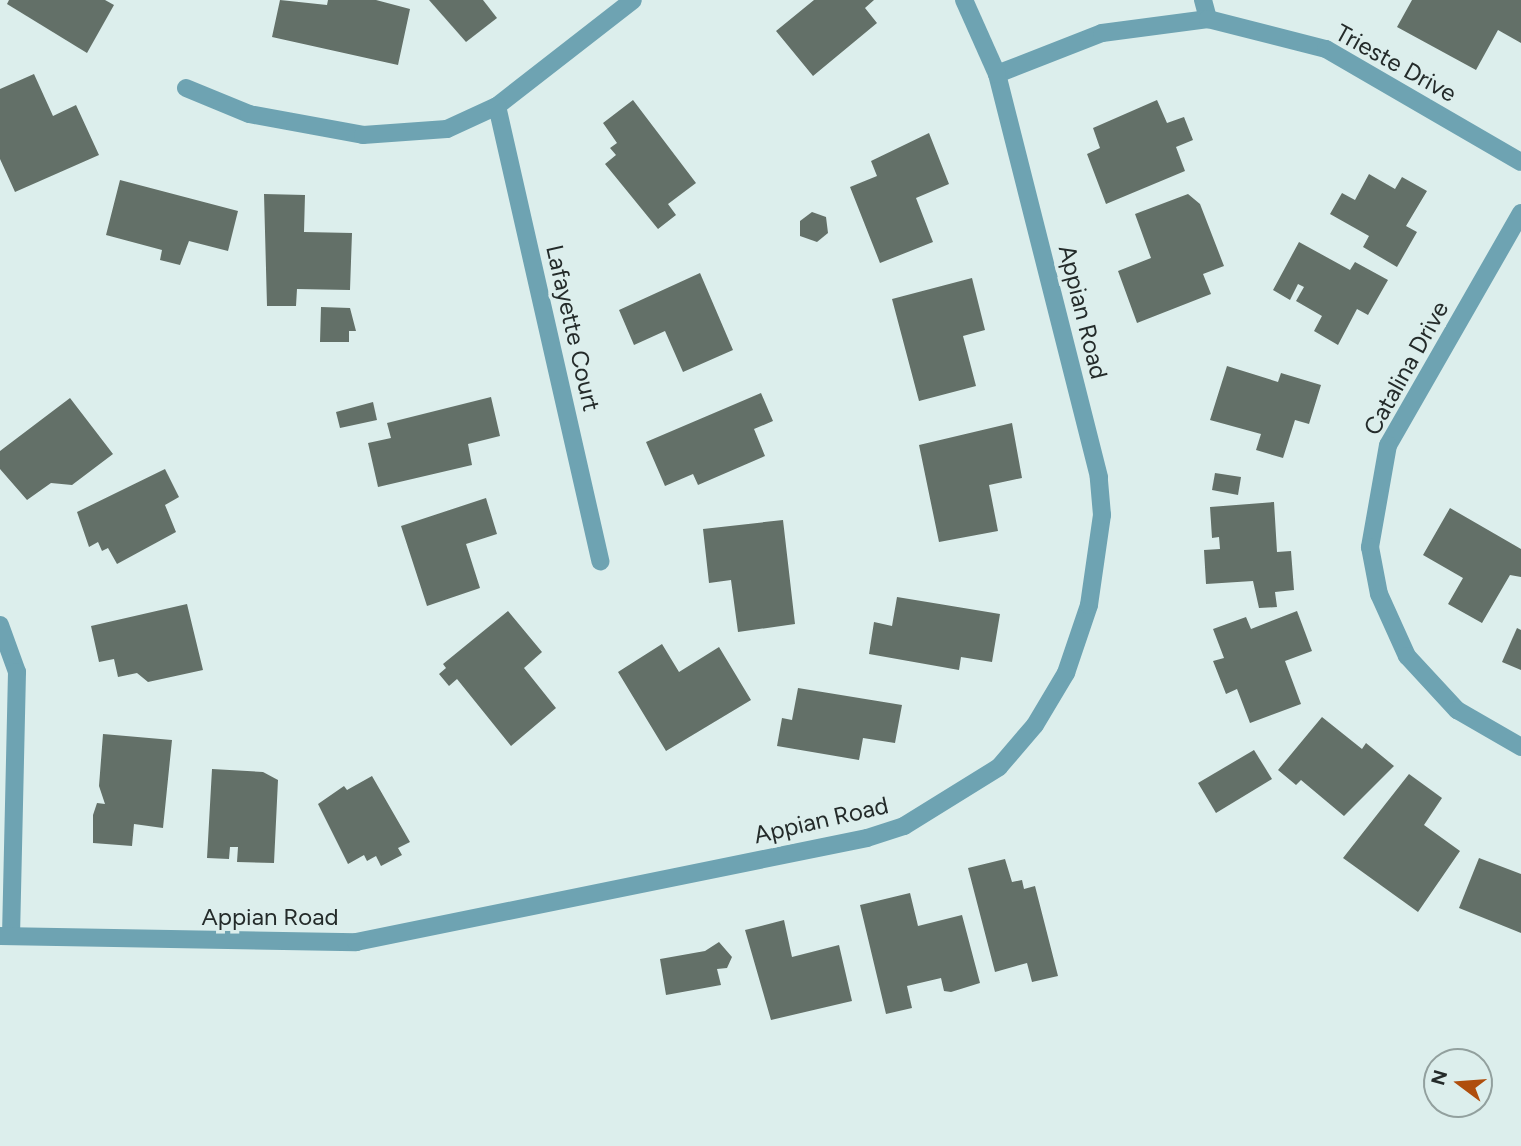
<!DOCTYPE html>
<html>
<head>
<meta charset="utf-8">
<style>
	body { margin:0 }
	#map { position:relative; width:1521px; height:1146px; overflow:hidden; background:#dceeec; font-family:Figtree,sans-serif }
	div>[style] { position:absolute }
	.building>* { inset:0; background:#637068 }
	.minor>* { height:18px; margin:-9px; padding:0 9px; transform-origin:9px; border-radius:9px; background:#6ea3b2 }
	span { translate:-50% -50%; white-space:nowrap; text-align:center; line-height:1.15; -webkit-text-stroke:7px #dceeec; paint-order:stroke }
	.street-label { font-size:24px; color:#242b2a }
	.north { position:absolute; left:1423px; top:1048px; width:70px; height:70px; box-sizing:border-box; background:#dceeec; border:2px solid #92a09e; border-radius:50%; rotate:286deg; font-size:19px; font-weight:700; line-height:28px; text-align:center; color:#242b2a }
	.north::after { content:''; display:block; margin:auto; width:24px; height:32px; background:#af4e0d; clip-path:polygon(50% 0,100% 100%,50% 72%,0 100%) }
</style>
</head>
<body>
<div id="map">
	<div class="building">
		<div style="clip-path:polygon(9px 0,105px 0,114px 5px,87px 53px,7px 4px)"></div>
		<div style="clip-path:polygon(280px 0,327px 5px,328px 0,376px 0,410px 9px,398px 65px,272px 37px)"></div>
		<div style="clip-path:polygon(429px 0,483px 0,497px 18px,466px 42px)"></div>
		<div style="clip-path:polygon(814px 0,874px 0,865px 8px,877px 23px,813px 76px,776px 31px)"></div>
		<div style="clip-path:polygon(1412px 0,1521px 0,1521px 43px,1498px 30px,1476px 70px,1397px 27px)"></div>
		<div style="clip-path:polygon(34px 74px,53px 116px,76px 105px,99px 155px,15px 192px,0 159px,0 89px)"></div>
		<div style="clip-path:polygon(633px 100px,696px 183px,668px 204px,676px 215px,658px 229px,605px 164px,616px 155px,610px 148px,617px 143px,603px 123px)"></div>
		<div style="clip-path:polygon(1157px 100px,1167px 123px,1184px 117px,1193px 140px,1176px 147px,1185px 171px,1106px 204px,1087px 154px,1100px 148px,1093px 128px)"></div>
		<div style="clip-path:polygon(929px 133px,949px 184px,916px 198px,933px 242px,880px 263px,850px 187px,877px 176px,871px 161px)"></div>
		<div style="clip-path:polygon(1369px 174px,1395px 189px,1402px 177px,1427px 191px,1406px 226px,1417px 232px,1397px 267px,1363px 247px,1369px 236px,1330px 214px,1342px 193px,1355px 200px)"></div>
		<div style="clip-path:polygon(120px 180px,238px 211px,228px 251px,189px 241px,180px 265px,160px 260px,162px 250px,106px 235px)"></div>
		<div style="clip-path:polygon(264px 194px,305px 195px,304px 232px,352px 233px,350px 290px,297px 289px,296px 306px,267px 306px)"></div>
		<div style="clip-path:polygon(1188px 194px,1200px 204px,1224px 266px,1203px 274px,1211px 294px,1137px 323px,1118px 271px,1151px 258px,1135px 214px)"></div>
		<div style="clip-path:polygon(812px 212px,826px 217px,828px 233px,817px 242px,800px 236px,800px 221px)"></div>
		<div style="clip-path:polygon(1299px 242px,1350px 270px,1355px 262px,1388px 280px,1368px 315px,1357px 309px,1338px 345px,1314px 331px,1322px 316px,1296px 301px,1304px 287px,1298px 284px,1290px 300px,1273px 290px)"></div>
		<div style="clip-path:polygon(700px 273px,733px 350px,683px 372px,665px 331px,634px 345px,619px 310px)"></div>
		<div style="clip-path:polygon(972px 278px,985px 330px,963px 336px,976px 386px,919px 401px,892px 299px)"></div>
		<div style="clip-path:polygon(321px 307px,350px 308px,356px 331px,349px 331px,349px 342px,320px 342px)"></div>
		<div style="clip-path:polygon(1227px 366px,1278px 382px,1281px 373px,1321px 385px,1309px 424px,1295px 420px,1283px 458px,1256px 450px,1261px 434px,1210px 420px)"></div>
		<div style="clip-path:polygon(761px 393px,773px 421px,754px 429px,765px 456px,698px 485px,693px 474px,665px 486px,646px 442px)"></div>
		<div style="clip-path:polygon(491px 397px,500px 436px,468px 444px,472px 465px,378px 487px,368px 443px,391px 438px,387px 423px)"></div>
		<div style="clip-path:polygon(70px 398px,113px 454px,72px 485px,51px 483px,27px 500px,0 469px,0 451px)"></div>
		<div style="clip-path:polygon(373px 402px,377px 420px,340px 428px,336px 412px)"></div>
		<div style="clip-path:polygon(1012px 423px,1022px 478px,989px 485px,998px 531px,939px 542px,919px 445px)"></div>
		<div style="clip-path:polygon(165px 469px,179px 497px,165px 505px,176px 532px,117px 564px,108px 548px,102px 551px,98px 542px,89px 547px,77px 512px)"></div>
		<div style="clip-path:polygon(1215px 473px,1241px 477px,1238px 495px,1212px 490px)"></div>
		<div style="clip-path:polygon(486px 498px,497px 534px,466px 544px,480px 588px,427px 606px,401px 526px)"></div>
		<div style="clip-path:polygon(1274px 502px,1277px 552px,1291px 551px,1294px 590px,1275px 592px,1277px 607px,1259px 608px,1253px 581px,1206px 584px,1204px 550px,1220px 549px,1219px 537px,1212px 538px,1210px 507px)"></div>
		<div style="clip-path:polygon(1450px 508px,1521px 549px,1521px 577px,1510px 575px,1482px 623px,1448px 604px,1463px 578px,1423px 555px)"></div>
		<div style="clip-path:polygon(783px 520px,795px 624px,738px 632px,731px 580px,709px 583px,703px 529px)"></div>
		<div style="clip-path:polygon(897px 597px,1000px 614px,992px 662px,961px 657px,959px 670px,869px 654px,874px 622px,892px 626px)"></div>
		<div style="clip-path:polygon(187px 604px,203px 670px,148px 682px,137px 673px,118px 677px,114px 659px,99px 662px,91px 626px)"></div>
		<div style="clip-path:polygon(508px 611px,542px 652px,524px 668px,556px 708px,511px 746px,457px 679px,449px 686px,439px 674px,446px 668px,443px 664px)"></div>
		<div style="clip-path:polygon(1297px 611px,1312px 651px,1285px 661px,1301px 704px,1250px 723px,1237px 689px,1226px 694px,1213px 661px,1224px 658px,1213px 629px,1246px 617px,1251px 629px)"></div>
		<div style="clip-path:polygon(1517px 628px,1521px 630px,1521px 670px,1502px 662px)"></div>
		<div style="clip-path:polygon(662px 644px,679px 672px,719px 647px,751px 700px,666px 751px,618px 672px)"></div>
		<div style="clip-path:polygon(798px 688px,902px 705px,895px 743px,863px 738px,859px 760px,777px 746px,782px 718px,792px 720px)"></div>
		<div style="clip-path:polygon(1322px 717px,1362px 749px,1366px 743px,1394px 766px,1344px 816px,1301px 780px,1296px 785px,1278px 770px)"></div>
		<div style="clip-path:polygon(103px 734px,172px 740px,163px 828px,134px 824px,132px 846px,93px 843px,93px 815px,97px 803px,105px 804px,99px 786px)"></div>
		<div style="clip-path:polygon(1254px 750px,1272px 779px,1216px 813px,1198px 783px)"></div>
		<div style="clip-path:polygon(212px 769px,263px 772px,278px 780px,274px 863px,237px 862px,238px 847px,230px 847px,229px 859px,207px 858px)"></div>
		<div style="clip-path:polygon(1409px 774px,1442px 798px,1424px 825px,1460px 851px,1418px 912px,1343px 858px)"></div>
		<div style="clip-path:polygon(372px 776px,410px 842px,398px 848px,402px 855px,381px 866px,376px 856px,367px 861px,364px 855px,348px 864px,318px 804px,344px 786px,347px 790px)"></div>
		<div style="clip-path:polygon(1479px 858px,1521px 874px,1521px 933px,1459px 908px)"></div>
		<div style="clip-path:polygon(1005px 859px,1012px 882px,1022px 880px,1024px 889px,1035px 886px,1058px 976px,1032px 982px,1027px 963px,995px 972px,968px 868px)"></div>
		<div style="clip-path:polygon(910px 893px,918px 926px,962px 915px,980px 983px,951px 992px,944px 991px,941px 978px,907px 986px,912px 1008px,886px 1014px,860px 905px)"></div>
		<div style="clip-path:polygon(784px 920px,792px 957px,839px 945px,852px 1001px,771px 1020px,745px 930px)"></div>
		<div style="clip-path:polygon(719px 942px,732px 957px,727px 968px,717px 969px,721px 985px,666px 995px,660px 959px,705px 951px)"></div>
	</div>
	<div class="minor">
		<div style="left:1203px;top:0;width:20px;rotate:75deg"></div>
		<div style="left:997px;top:74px;width:113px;rotate:-21.3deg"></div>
		<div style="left:1102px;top:33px;width:107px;rotate:-7.5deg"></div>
		<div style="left:1208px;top:19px;width:122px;rotate:14.3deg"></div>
		<div style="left:1326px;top:49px;width:225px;rotate:30.1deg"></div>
		<div style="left:186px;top:88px;width:68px;rotate:22.4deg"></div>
		<div style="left:249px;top:114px;width:116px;rotate:10.4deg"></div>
		<div style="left:363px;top:135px;width:84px;rotate:-4.1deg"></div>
		<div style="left:447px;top:129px;width:55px;rotate:-24.7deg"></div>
		<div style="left:497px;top:106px;width:172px;rotate:-37.9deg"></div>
		<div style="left:497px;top:106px;width:467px;rotate:77.2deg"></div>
		<div style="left:1521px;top:213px;width:267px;rotate:119.8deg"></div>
		<div style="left:1388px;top:445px;width:104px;rotate:100deg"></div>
		<div style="left:1370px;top:547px;width:48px;rotate:79.2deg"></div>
		<div style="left:1379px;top:594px;width:68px;rotate:65.7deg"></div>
		<div style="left:1407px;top:656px;width:74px;rotate:47.2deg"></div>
		<div style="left:1457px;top:710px;width:74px;rotate:30deg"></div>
		<div style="left:0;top:625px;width:50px;rotate:70.1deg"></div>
		<div style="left:17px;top:672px;width:264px;rotate:91.3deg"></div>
		<div style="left:0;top:936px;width:356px;rotate:1deg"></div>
		<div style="left:356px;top:942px;width:521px;rotate:-11.5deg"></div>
		<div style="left:867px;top:838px;width:39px;rotate:-18deg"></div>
		<div style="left:904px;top:826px;width:112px;rotate:-31.8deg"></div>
		<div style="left:999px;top:767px;width:55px;rotate:-49.4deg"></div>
		<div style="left:1035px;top:725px;width:61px;rotate:-59.2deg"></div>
		<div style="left:1066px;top:673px;width:72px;rotate:-71.3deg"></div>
		<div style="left:1089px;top:605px;width:91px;rotate:-81.8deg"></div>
		<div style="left:1102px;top:515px;width:38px;rotate:-95deg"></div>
		<div style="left:1099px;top:477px;width:416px;rotate:-104.2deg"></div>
		<div style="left:997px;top:74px;width:81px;rotate:-114deg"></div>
	</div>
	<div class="street-label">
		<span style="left:1396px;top:63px;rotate:29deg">Trieste Drive</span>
		<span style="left:1083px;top:312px;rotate:76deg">Appian Road</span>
		<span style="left:573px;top:328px;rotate:77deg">Lafayette Court</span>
		<span style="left:1406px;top:368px;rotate:-61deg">Catalina Drive</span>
		<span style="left:821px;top:820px;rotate:-13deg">Appian Road</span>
		<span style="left:270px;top:917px">Appian Road</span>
	</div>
	<div class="north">N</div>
</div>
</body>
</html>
